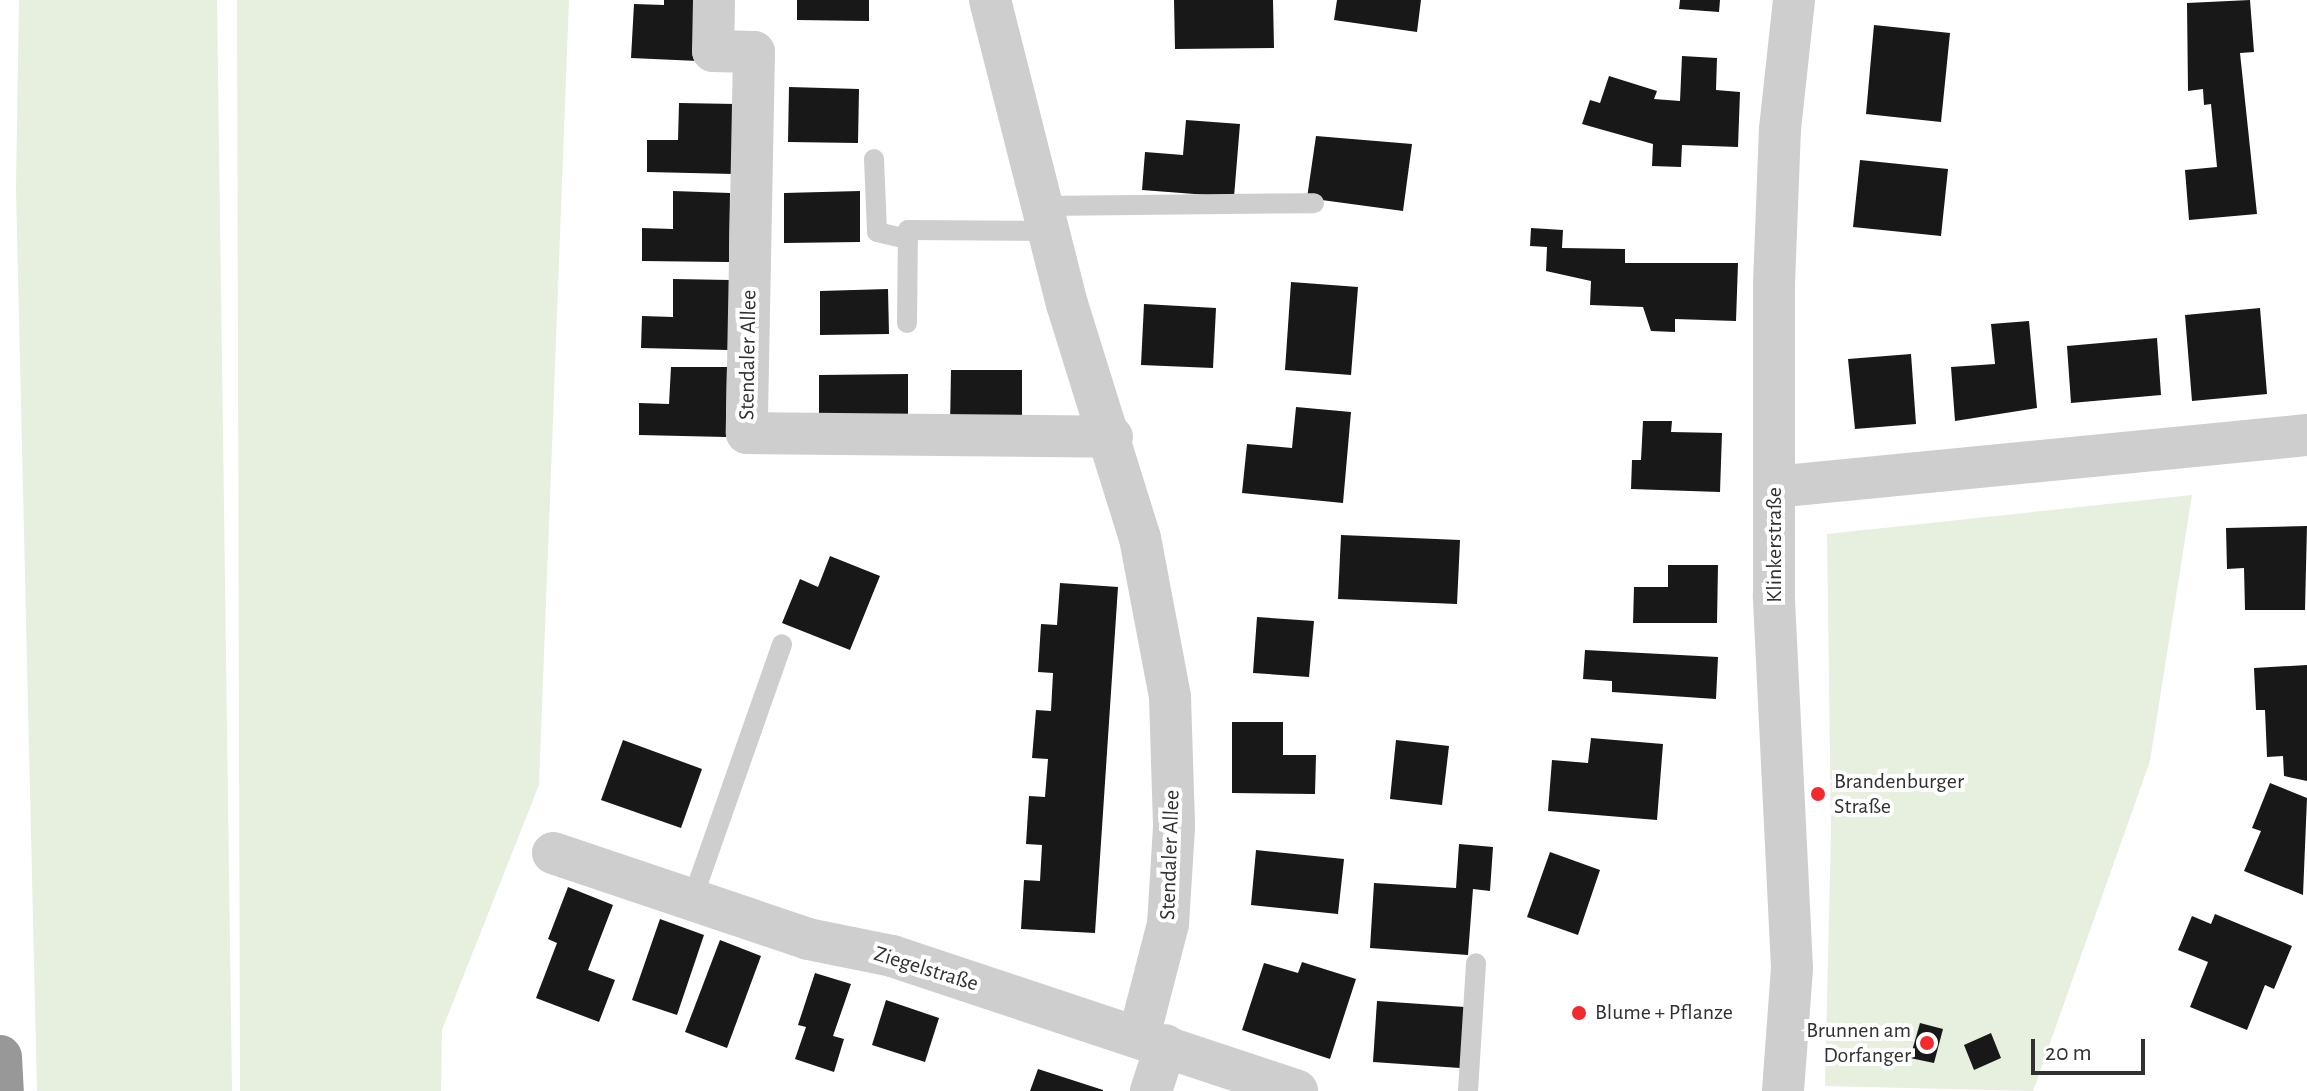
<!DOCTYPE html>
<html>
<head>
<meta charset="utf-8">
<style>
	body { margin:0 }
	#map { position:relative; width:2307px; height:1091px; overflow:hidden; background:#fff; font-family:"Alegreya Sans",sans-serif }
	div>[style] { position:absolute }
	.green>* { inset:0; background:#e7efdf }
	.building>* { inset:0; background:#181818 }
	.lane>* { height:20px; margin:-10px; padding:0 10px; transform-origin:10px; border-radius:10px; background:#cecece }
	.street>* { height:42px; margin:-21px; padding:0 21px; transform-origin:21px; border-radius:21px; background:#cecece }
	.highway>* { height:44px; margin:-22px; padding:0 22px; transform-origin:22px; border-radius:22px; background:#989898 }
	.dots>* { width:22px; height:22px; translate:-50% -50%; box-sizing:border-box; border:4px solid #fff; border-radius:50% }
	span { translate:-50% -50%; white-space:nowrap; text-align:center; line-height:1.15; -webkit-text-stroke:8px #fff; paint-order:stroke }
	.street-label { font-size:22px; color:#313131 }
	.poi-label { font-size:22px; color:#313131 }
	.left { translate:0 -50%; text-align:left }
	.right { translate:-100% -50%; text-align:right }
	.scale { position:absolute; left:2031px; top:1039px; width:114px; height:36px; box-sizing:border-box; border:4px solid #313131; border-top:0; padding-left:10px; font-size:24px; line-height:28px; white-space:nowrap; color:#313131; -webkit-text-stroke:6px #fff; paint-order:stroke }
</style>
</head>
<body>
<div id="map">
	<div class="green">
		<div style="clip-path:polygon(19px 0,217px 0,232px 1091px,37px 1091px,16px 189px)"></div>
		<div style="clip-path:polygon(237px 0,569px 0,539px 785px,442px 1030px,441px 1091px,240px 1091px)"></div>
		<div style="clip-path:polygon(2192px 495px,2150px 761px,2033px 1091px,1825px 1086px,1831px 832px,1827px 534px)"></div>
	</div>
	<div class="building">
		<div style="clip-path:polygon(664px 0,700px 0,698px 61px,631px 58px,634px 4px,664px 5px)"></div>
		<div style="clip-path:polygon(797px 0,869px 0,869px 21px,797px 20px)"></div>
		<div style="clip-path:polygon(1174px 0,1273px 0,1274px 48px,1175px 49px)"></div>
		<div style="clip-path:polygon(1337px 0,1421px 0,1417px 32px,1334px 20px)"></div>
		<div style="clip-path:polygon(1680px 0,1720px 0,1719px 12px,1679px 9px)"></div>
		<div style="clip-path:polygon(2250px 0,2254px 52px,2240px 53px,2257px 214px,2189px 220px,2185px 170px,2217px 167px,2211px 104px,2204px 105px,2203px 89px,2188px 91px,2187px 3px)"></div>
		<div style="clip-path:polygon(1874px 25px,1950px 33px,1941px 122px,1866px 114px)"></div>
		<div style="clip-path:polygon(1682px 56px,1717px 58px,1716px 90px,1740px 92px,1738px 147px,1682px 145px,1681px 167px,1652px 166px,1653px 144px,1582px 124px,1590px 100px,1600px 103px,1609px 76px,1657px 91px,1654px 99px,1680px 101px)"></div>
		<div style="clip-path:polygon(789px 87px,859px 89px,858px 143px,788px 142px)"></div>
		<div style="clip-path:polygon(679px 103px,736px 104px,734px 174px,647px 172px,647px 140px,678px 140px)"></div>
		<div style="clip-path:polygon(1186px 120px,1240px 124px,1234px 197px,1142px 190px,1145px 152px,1183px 155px)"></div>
		<div style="clip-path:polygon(1316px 136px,1412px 144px,1403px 211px,1307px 198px)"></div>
		<div style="clip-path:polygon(1860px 160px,1948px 169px,1941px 236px,1853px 227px)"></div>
		<div style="clip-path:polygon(673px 191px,730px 193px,729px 262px,642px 261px,642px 228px,673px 229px)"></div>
		<div style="clip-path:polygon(860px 191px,860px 242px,784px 243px,784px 193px)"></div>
		<div style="clip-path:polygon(1531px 228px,1563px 230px,1562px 248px,1625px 249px,1625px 263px,1738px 263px,1736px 321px,1675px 319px,1675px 332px,1651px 331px,1643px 307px,1590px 305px,1591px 281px,1546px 271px,1547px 247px,1530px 246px)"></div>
		<div style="clip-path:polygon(673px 279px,730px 280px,728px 350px,641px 348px,642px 316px,673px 317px)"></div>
		<div style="clip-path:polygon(1291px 282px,1358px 287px,1351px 375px,1285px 370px)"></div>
		<div style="clip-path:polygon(888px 289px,889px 334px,820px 335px,820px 291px)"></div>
		<div style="clip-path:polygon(1144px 304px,1216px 308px,1213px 368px,1141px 365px)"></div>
		<div style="clip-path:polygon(2260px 308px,2267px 394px,2192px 401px,2185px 315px)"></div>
		<div style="clip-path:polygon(2029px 321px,2037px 408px,1955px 421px,1951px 367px,1995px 364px,1991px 324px)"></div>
		<div style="clip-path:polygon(2157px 338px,2161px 395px,2071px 403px,2067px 346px)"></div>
		<div style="clip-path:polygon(1911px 354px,1916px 424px,1855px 429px,1848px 359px)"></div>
		<div style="clip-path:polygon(671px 367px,727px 367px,726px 437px,639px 435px,639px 403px,669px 404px)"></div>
		<div style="clip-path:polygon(951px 370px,1022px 370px,1022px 428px,950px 428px)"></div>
		<div style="clip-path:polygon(908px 374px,908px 424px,819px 425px,819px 375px)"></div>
		<div style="clip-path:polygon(1296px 407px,1351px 412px,1343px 503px,1242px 493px,1247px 444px,1292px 448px)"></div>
		<div style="clip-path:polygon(1643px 421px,1672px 421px,1671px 432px,1722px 433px,1720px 492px,1631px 489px,1632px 460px,1641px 460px)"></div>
		<div style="clip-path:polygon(2307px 526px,2305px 610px,2245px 610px,2244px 568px,2227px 569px,2226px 528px)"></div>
		<div style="clip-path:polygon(1341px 535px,1460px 540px,1457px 604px,1338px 599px)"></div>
		<div style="clip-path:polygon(830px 556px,880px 576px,850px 650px,782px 623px,800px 579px,818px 587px)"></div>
		<div style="clip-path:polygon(1668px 565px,1718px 565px,1717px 623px,1633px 623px,1634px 587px,1668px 587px)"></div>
		<div style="clip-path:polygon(1060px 583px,1118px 587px,1095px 933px,1021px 929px,1024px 880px,1040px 881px,1042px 845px,1026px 844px,1029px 796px,1045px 797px,1048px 759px,1032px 758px,1036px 710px,1051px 711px,1053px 673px,1038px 672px,1041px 624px,1057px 625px)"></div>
		<div style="clip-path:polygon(1257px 617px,1314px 621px,1309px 677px,1253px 673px)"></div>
		<div style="clip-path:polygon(1585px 650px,1718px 657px,1716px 699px,1612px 692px,1612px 681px,1583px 679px)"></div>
		<div style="clip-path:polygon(2307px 665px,2307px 781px,2284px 776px,2283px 756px,2267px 757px,2265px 710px,2256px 710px,2254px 668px)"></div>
		<div style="clip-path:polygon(1232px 722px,1283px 722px,1283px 755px,1316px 755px,1315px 794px,1232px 793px)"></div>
		<div style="clip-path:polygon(1591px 738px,1663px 744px,1657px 820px,1548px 811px,1552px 760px,1588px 763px)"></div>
		<div style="clip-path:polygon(623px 740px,702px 769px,681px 828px,601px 800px)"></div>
		<div style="clip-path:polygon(1396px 740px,1449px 746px,1442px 805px,1390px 799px)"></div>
		<div style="clip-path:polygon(2270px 783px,2307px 798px,2303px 895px,2244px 871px,2261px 831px,2252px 828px)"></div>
		<div style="clip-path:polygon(1459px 844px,1493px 847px,1490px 891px,1473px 889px,1468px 955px,1370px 948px,1374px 883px,1456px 888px)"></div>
		<div style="clip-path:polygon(1256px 850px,1344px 859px,1338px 914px,1251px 905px)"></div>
		<div style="clip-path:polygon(1550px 852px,1600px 870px,1578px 935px,1527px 917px)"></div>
		<div style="clip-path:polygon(568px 887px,613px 905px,588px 970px,615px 980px,599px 1022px,536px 998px,557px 943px,548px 939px)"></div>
		<div style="clip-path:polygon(2215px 914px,2292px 946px,2274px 989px,2265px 985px,2247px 1030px,2190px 1007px,2208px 962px,2178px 950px,2192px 916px,2211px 924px)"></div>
		<div style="clip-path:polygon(660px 919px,704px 935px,677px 1015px,632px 1000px)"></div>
		<div style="clip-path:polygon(720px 940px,761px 956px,727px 1048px,685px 1032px)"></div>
		<div style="clip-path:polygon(1302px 962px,1356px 979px,1330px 1059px,1242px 1030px,1264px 963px,1298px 973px)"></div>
		<div style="clip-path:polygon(815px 973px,851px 984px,833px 1036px,844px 1039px,834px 1072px,795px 1059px,806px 1027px,798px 1025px)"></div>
		<div style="clip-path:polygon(886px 1000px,939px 1018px,925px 1062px,872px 1045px)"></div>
		<div style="clip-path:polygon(1377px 1001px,1465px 1007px,1460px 1068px,1373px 1062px)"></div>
		<div style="clip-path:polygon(1920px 1023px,1943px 1029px,1934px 1063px,1910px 1058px)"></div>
		<div style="clip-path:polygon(1991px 1033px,2001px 1058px,1974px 1070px,1964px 1045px)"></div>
		<div style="clip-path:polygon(1038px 1069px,1103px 1090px,1103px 1091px,1030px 1091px)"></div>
	</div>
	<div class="lane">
		<div style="left:874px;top:159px;width:73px;rotate:87.6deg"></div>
		<div style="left:877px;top:232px;width:32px;rotate:13deg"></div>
		<div style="left:1042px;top:206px;width:272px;rotate:-0.6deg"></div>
		<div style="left:907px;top:323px;width:93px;rotate:-89.4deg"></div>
		<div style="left:908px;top:230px;width:141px;rotate:0.4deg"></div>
		<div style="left:692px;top:900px;width:271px;rotate:-70.6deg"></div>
		<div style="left:1468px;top:1091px;width:128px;rotate:-86.4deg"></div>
	</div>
	<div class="street">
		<div style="left:714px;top:0;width:51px;rotate:91.1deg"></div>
		<div style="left:713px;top:51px;width:41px;rotate:1.4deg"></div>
		<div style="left:754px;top:52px;width:381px;rotate:91.1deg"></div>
		<div style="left:747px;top:433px;width:365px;rotate:0.6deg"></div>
		<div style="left:990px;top:0;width:314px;rotate:75.8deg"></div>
		<div style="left:1067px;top:304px;width:245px;rotate:72.7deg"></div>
		<div style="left:1140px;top:538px;width:162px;rotate:79.3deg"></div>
		<div style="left:1170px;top:697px;width:130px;rotate:88.2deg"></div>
		<div style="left:1174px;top:827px;width:97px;rotate:93.5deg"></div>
		<div style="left:1168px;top:924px;width:116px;rotate:104.5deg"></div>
		<div style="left:1775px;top:487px;width:535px;rotate:-5.58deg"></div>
		<div style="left:553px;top:853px;width:269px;rotate:18.6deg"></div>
		<div style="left:808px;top:939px;width:86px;rotate:11.4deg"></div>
		<div style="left:892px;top:956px;width:427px;rotate:18.4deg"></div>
		<div style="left:1151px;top:1091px;width:48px;rotate:-71.9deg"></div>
		<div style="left:1783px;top:1091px;width:123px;rotate:-85.8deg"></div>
		<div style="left:1792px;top:968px;width:373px;rotate:-92.8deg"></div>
		<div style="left:1774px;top:595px;width:311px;rotate:-90deg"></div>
		<div style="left:1774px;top:284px;width:155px;rotate:-87.8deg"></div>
		<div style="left:1780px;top:129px;width:130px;rotate:-83.8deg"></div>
	</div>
	<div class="highway">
		<div style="left:0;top:1057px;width:34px;rotate:87deg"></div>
	</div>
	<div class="dots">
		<div style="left:1818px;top:794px;background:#f22a2d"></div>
		<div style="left:1579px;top:1013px;background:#f22a2d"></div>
		<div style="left:1927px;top:1043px;background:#f22a2d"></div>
	</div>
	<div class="street-label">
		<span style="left:748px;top:355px;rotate:-89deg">Stendaler Allee</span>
		<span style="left:1775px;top:545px;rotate:-90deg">Klinkerstraße</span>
		<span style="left:1170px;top:855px;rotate:-88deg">Stendaler Allee</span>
		<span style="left:926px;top:969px;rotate:17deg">Ziegelstraße</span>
	</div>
	<div class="poi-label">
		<span class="left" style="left:1834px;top:794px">Brandenburger<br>Straße</span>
		<span class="left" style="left:1595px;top:1013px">Blume + Pflanze</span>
		<span class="right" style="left:1911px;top:1043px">Brunnen am<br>Dorfanger</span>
	</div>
	<div class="scale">20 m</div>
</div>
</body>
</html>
